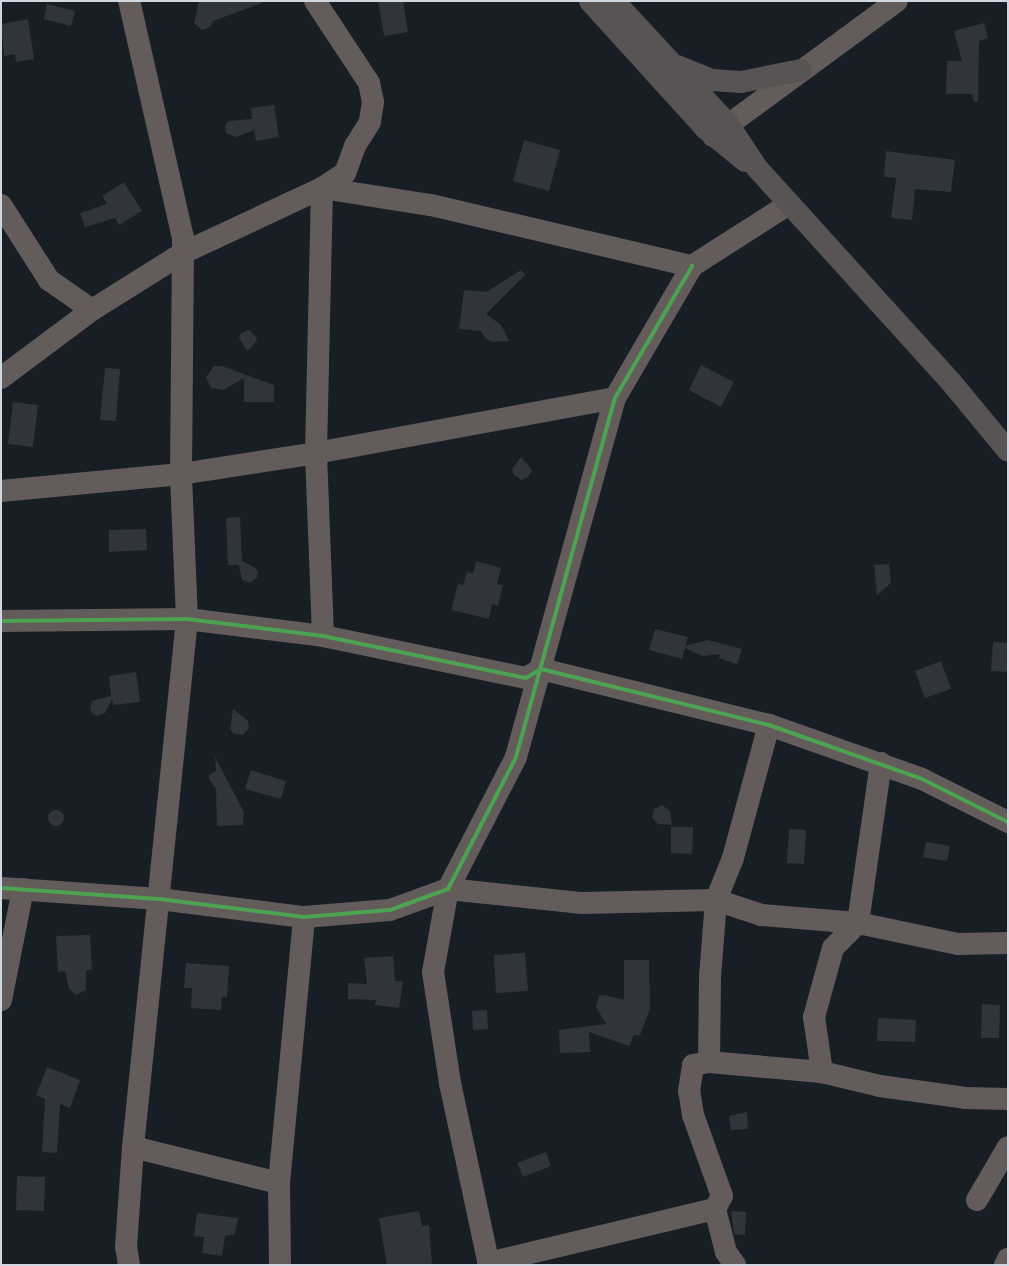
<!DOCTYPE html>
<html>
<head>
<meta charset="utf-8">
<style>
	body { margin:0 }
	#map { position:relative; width:1009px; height:1266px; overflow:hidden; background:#171e25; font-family:Commissioner,sans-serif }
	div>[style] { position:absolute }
	.building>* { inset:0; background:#2f353b }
	.round { border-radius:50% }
	.minor>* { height:22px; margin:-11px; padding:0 11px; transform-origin:11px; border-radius:11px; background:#645b5b }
	.major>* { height:22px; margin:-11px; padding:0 11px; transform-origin:11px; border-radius:11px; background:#585454 }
	.cycleway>* { height:4px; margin:-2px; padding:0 2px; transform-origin:2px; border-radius:2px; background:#4ca352 }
	span { translate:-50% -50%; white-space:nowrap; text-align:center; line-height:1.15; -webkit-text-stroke:3px #111d2b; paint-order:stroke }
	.frame { position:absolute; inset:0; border:2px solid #cfd7e1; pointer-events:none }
</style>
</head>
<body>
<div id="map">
	<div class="building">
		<div style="clip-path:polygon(199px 1px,261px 1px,262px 3px,213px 21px,210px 27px,202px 30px,194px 23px)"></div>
		<div style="clip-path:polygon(378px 1px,403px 1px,408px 32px,384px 36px)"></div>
		<div style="clip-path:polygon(47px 4px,75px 11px,71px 26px,44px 19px)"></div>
		<div style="clip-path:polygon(28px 19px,34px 59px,16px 62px,15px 54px,4px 56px,1px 24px)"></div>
		<div style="clip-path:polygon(984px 23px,988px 38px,979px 41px,978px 102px,974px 102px,972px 94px,946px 94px,947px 61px,962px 61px,954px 31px)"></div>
		<div style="clip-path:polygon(274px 105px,279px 137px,256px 141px,254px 130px,236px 137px,226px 133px,225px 125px,229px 121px,252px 119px,251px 108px)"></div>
		<div style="clip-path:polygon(524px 140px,560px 150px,549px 191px,513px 181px)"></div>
		<div style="clip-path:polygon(886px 151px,955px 160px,951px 192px,915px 189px,912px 220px,891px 218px,896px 178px,884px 177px)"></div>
		<div style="clip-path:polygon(124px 182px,142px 211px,119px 225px,115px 218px,85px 227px,80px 213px,107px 204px,102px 196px)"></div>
		<div style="clip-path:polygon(521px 270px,525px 275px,486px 314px,501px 325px,509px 341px,492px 342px,486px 339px,481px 331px,459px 329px,464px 290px,486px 292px)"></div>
		<div style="clip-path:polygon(249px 330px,257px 338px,255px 343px,247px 351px,239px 338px,241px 333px)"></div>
		<div style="clip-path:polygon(701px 365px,734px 382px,721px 407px,689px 390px)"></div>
		<div style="clip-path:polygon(214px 366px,222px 366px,274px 385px,274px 402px,244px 402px,244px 378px,223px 390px,211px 388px,206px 377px)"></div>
		<div style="clip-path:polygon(105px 368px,120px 369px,116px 421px,100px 420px)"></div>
		<div style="clip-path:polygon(13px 402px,38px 405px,33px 447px,8px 444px)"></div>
		<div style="clip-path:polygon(521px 457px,532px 470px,527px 478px,521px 480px,514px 475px,512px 469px)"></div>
		<div style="clip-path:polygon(240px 517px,242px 561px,254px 567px,258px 572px,257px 578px,250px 583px,242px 580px,239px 565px,228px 565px,226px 518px)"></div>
		<div style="clip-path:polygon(146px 529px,147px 550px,109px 552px,109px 530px)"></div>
		<div style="clip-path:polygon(476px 561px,501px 568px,497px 584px,503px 585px,498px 606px,492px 604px,489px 619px,451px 610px,458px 584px,463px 585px,467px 572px,473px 574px)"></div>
		<div style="clip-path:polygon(889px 564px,891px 583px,877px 595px,874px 565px)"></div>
		<div style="clip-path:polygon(655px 629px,688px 637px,685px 646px,707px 640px,742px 649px,737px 664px,719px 658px,720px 654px,703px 656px,685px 648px,682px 659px,649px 650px)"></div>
		<div style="clip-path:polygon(993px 642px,1008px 643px,1008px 672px,991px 671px)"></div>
		<div style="clip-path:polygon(941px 661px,951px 689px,925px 698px,915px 671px)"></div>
		<div style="clip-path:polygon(136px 672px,140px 702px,113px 705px,112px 699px,105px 713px,97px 716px,92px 713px,90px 709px,92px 701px,111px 696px,109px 676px)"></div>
		<div style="clip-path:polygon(233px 709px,248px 721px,249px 728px,243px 735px,234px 734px,230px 729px)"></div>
		<div style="clip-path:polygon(215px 757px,244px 812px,243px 825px,217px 826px,216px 789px,209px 779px,209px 775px,216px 771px)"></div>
		<div style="clip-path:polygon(251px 770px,286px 781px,281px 799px,245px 789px)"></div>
		<div style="clip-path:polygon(662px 805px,670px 811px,672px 825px,658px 824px,652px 818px,654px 809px)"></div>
		<div class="round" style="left:48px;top:810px;width:16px;height:16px"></div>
		<div style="clip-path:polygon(671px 827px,693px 827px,692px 854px,671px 853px)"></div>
		<div style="clip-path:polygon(789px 829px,806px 830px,804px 864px,787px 863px)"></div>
		<div style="clip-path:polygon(926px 842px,950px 846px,947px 861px,923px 857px)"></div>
		<div style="clip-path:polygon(90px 935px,92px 970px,86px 970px,86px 990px,76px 995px,69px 989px,65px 971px,58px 972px,56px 936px)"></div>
		<div style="clip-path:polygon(525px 953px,528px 991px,496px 993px,494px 955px)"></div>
		<div style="clip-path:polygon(393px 956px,395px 981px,403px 982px,399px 1008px,375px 1005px,376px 1000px,348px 999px,348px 983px,367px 984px,364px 958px)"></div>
		<div style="clip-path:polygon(624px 960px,649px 960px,650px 1009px,640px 1035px,634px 1035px,629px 1046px,589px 1032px,590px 1052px,560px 1053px,559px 1030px,606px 1024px,596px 1007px,599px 996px,605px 995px,624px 1000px)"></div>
		<div style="clip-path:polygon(186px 963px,229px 966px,227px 997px,222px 997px,221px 1010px,191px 1008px,192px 988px,184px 988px)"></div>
		<div style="clip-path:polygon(982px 1004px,1000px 1005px,999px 1038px,981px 1038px)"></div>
		<div style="clip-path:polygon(487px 1010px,488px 1029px,473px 1030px,472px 1011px)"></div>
		<div style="clip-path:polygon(878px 1018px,916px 1020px,915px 1042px,877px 1041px)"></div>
		<div style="clip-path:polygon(47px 1067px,80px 1080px,70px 1108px,60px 1104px,57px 1153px,42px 1152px,45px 1099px,36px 1095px)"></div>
		<div style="clip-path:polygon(747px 1112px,748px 1129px,731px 1130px,729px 1116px)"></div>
		<div style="clip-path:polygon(546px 1152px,551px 1166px,523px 1177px,517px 1163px)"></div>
		<div style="clip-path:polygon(17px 1176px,45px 1177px,44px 1211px,16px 1210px)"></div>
		<div style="clip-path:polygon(419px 1211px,422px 1226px,429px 1225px,432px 1265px,387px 1265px,379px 1218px)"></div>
		<div style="clip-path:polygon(731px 1211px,746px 1212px,745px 1235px,734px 1234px)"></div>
		<div style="clip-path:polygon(197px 1213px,238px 1218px,235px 1234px,225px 1236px,222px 1256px,202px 1253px,204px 1237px,194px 1236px)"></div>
	</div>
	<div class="minor">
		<div style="left:315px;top:1px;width:98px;rotate:56.6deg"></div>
		<div style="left:369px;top:83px;width:19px;rotate:78deg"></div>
		<div style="left:373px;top:102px;width:20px;rotate:99deg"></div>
		<div style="left:370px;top:122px;width:28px;rotate:122deg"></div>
		<div style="left:355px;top:146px;width:29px;rotate:110deg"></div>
		<div style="left:345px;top:173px;width:27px;rotate:147deg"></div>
		<div style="left:322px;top:188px;width:265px;rotate:91.3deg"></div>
		<div style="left:316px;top:453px;width:183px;rotate:87.8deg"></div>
		<div style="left:713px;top:136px;width:228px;rotate:-36.3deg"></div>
		<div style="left:1px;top:205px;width:89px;rotate:57.4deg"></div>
		<div style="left:49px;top:280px;width:52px;rotate:34.9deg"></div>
		<div style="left:1px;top:378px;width:114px;rotate:-36.8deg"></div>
		<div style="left:92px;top:310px;width:107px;rotate:-32.1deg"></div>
		<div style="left:183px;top:253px;width:153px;rotate:-25.1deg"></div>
		<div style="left:322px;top:188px;width:110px;rotate:8.9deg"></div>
		<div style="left:431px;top:205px;width:268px;rotate:13.2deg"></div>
		<div style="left:692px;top:266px;width:115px;rotate:-32.6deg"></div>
		<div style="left:1px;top:491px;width:181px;rotate:-5.4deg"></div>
		<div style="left:181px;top:474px;width:137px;rotate:-8.8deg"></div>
		<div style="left:316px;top:453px;width:304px;rotate:-10.4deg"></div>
		<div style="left:1px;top:621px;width:186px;rotate:-0.6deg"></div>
		<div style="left:187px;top:619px;width:137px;rotate:7.1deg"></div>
		<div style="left:323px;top:636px;width:207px;rotate:11.7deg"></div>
		<div style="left:526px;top:678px;width:17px;rotate:-31deg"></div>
		<div style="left:541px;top:669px;width:235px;rotate:13.8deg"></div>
		<div style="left:769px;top:725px;width:162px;rotate:19.4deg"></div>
		<div style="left:922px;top:779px;width:96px;rotate:26.6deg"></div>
		<div style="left:881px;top:763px;width:162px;rotate:98.2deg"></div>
		<div style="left:858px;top:923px;width:35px;rotate:135deg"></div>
		<div style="left:833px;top:948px;width:72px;rotate:105.4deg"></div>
		<div style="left:814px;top:1017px;width:56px;rotate:81.7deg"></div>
		<div style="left:822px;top:1072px;width:60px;rotate:13.6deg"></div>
		<div style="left:880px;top:1086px;width:86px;rotate:8deg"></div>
		<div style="left:965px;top:1098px;width:43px;rotate:1.3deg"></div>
		<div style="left:1px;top:888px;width:158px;rotate:4deg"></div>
		<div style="left:159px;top:899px;width:146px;rotate:7.1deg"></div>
		<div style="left:304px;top:917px;width:86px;rotate:-4.7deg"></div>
		<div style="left:390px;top:910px;width:62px;rotate:-19.9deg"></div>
		<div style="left:448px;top:889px;width:148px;rotate:-62.7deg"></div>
		<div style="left:516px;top:757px;width:372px;rotate:-74.6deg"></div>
		<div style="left:615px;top:398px;width:153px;rotate:-59.7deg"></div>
		<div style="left:1px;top:1000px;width:113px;rotate:-78.8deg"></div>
		<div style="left:709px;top:1062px;width:113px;rotate:5.1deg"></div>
		<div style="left:133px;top:1147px;width:150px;rotate:13.9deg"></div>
		<div style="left:977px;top:1200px;width:61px;rotate:-59.7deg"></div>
		<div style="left:715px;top:1209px;width:44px;rotate:75.7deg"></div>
		<div style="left:726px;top:1252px;width:16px;rotate:55deg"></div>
		<div style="left:488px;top:1263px;width:233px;rotate:-13.4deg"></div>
		<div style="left:715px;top:1209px;width:15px;rotate:-62deg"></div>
		<div style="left:722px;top:1196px;width:86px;rotate:-109.7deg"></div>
		<div style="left:693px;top:1115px;width:24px;rotate:-99deg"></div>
		<div style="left:689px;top:1091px;width:26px;rotate:-81deg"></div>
		<div style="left:693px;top:1065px;width:16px;rotate:-11deg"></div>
		<div style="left:709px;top:1062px;width:85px;rotate:-89.3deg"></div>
		<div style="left:710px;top:977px;width:77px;rotate:-85.5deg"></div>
		<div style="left:716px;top:900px;width:45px;rotate:-68deg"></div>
		<div style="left:733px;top:858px;width:138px;rotate:-74.9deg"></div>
		<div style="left:129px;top:1265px;width:18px;rotate:-99deg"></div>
		<div style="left:126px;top:1247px;width:100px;rotate:-86deg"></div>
		<div style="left:133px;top:1147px;width:531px;rotate:-84.16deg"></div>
		<div style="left:187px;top:619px;width:145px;rotate:-92.4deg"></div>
		<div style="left:181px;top:474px;width:236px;rotate:-89.5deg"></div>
		<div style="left:183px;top:238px;width:243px;rotate:-102.8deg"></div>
		<div style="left:280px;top:1265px;width:82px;rotate:-90.7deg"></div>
		<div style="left:279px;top:1183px;width:267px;rotate:-84.6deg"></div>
		<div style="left:489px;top:1265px;width:186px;rotate:-102.1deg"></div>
		<div style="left:450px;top:1083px;width:112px;rotate:-98.7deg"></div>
		<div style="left:433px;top:972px;width:84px;rotate:-79.8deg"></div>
		<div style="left:448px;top:889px;width:135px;rotate:6deg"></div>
		<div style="left:582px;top:903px;width:134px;rotate:-1.3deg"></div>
		<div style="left:716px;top:900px;width:47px;rotate:18.4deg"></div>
		<div style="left:761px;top:915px;width:97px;rotate:4.7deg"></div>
		<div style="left:858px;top:923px;width:102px;rotate:11.9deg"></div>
		<div style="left:958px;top:944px;width:50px;rotate:-1.1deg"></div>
		<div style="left:1005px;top:1265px;width:7px;rotate:-63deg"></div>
	</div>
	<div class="major">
		<div style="left:590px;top:1px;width:171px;rotate:47.8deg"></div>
		<div style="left:705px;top:128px;width:52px;rotate:39.5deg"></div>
		<div style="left:614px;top:1px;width:168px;rotate:47.2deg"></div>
		<div style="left:728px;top:124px;width:53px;rotate:56.6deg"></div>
		<div style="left:757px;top:168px;width:289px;rotate:47.8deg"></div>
		<div style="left:951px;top:382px;width:89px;rotate:50.4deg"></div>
		<div style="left:677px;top:66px;width:38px;rotate:22deg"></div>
		<div style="left:712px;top:80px;width:29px;rotate:4deg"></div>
		<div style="left:741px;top:82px;width:61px;rotate:-11.3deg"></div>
	</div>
	<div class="cycleway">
		<div style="left:1px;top:621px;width:186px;rotate:-0.6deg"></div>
		<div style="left:187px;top:619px;width:137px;rotate:7.1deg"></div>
		<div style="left:323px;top:636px;width:207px;rotate:11.7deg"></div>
		<div style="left:526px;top:678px;width:17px;rotate:-31deg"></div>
		<div style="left:541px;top:669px;width:235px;rotate:13.8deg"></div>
		<div style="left:769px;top:725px;width:162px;rotate:19.4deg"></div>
		<div style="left:922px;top:779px;width:96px;rotate:26.6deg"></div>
		<div style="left:1px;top:888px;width:158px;rotate:4deg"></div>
		<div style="left:159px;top:899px;width:146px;rotate:7.1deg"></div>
		<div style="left:304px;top:917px;width:86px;rotate:-4.7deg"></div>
		<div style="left:390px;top:910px;width:62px;rotate:-19.9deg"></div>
		<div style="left:448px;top:889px;width:148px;rotate:-62.7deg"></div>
		<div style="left:516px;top:757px;width:372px;rotate:-74.6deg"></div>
		<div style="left:615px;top:398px;width:153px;rotate:-59.7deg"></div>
	</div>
	<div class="frame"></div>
</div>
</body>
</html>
